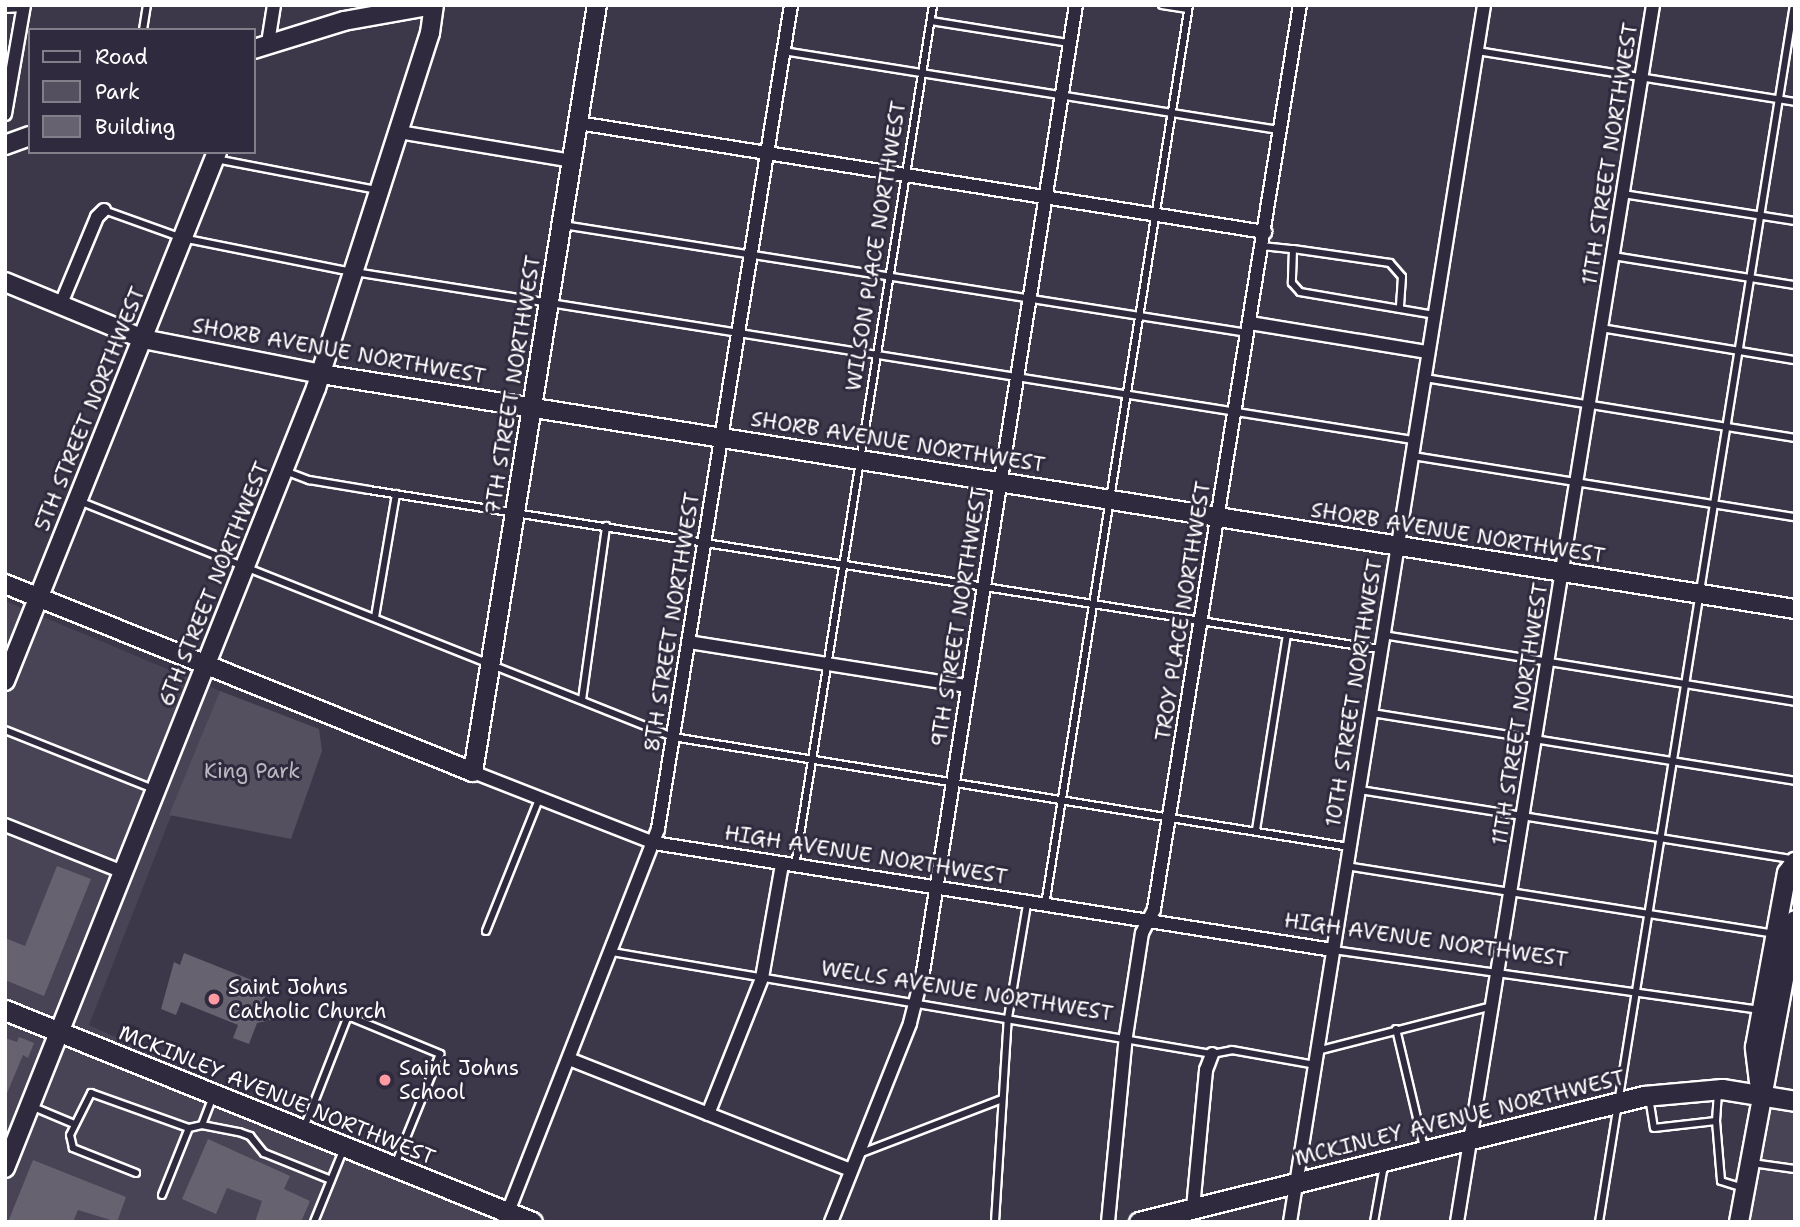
<!DOCTYPE html>
<html>
<head>
<meta charset="utf-8">
<style>
	body { margin:0 }
	#map { position:relative; width:1800px; height:1227px; overflow:hidden; background:#3c3749; font-family:"Shantell Sans",sans-serif }
	div>[style] { position:absolute }
	.built>* { inset:0; background:#494455 }
	.green>* { inset:0; background:#555060 }
	.building>* { inset:0; background:#666270 }
	.roads { filter:drop-shadow(2px 0 #fff) drop-shadow(-2px 0 #fff) drop-shadow(0 2px #fff) drop-shadow(0 -2px #fff) }
	.lane>* { height:6px; margin:-3px; padding:0 3px; transform-origin:3px; border-radius:3px; background:#2f2a3d }
	.street>* { height:12px; margin:-6px; padding:0 6px; transform-origin:6px; border-radius:6px; background:#2f2a3d }
	.secondary>* { height:18px; margin:-9px; padding:0 9px; transform-origin:9px; border-radius:9px; background:#2f2a3d }
	.primary>* { height:19px; margin:-9.5px; padding:0 9.5px; transform-origin:9.5px; border-radius:9.5px; background:#2f2a3d }
	.dots>* { width:19px; height:19px; translate:-50% -50%; box-sizing:border-box; border:4px solid #2f2a3d; border-radius:50% }
	span { translate:-50% -50%; white-space:nowrap; text-align:center; line-height:1.15; -webkit-text-stroke:6px #2f2a3d; paint-order:stroke }
	.street-label { font-size:21px; color:#fff }
	.park-label { font-size:21px; color:#bbb9bf }
	.poi-label { font-size:21px; color:#fff }
	.left { translate:0 -50%; text-align:left }
	.frame { position:absolute; inset:0; border:7px solid #fff; pointer-events:none }
	.legend { position:absolute; left:28px; top:28px; width:228px; height:126px; box-sizing:border-box; background:#2f2a3d; border:2px solid #827f8b; margin:0; padding:9px 12px; list-style:none; font-size:21px; color:#fff }
	.legend li { display:flex; align-items:center; gap:14px; height:35px }
	.legend b { width:35px; border:2px solid #827f8b }
</style>
</head>
<body>
<div id="map">
	<div class="built">
		<div style="clip-path:polygon(5px 601px,220px 691px,89px 1025px,525px 1222px,5px 1222px)"></div>
		<div style="clip-path:polygon(1769px 1103px,1795px 1112px,1795px 1222px,1748px 1222px)"></div>
	</div>
	<div class="green">
		<div style="clip-path:polygon(220px 691px,319px 729px,322px 751px,291px 839px,169px 815px)"></div>
	</div>
	<div class="building">
		<div style="clip-path:polygon(57px 866px,91px 879px,44px 996px,5px 980px,5px 938px,25px 946px)"></div>
		<div style="clip-path:polygon(184px 953px,267px 986px,264px 995px,268px 1006px,274px 1009px,271px 1020px,257px 1023px,249px 1044px,233px 1038px,238px 1025px,181px 1002px,176px 1015px,161px 1009px,174px 962px,180px 965px)"></div>
		<div style="clip-path:polygon(19px 1037px,34px 1043px,28px 1058px,23px 1055px,5px 1098px,5px 1038px,17px 1042px)"></div>
		<div style="clip-path:polygon(208px 1139px,290px 1176px,284px 1189px,310px 1201px,301px 1222px,255px 1222px,262px 1201px,227px 1188px,216px 1214px,182px 1199px)"></div>
		<div style="clip-path:polygon(33px 1160px,126px 1197px,117px 1222px,78px 1210px,73px 1222px,8px 1222px)"></div>
	</div>
	<div class="roads">
		<div class="lane">
			<div style="left:1162px;top:5px;width:26px;rotate:9deg"></div>
			<div style="left:5px;top:9px;width:18px;rotate:-3deg"></div>
			<div style="left:931px;top:21px;width:140px;rotate:9.1deg"></div>
			<div style="left:143px;top:30px;width:25px;rotate:-81deg"></div>
			<div style="left:783px;top:51px;width:502px;rotate:9.05deg"></div>
			<div style="left:1477px;top:51px;width:322px;rotate:9.1deg"></div>
			<div style="left:216px;top:159px;width:164px;rotate:10.9deg"></div>
			<div style="left:1623px;top:194px;width:174px;rotate:8.9deg"></div>
			<div style="left:104px;top:210px;width:83px;rotate:19.7deg"></div>
			<div style="left:182px;top:238px;width:163px;rotate:11.3deg"></div>
			<div style="left:342px;top:270px;width:1084px;rotate:9.02deg"></div>
			<div style="left:563px;top:225px;width:693px;rotate:8.96deg"></div>
			<div style="left:1262px;top:246px;width:31px;rotate:6deg"></div>
			<div style="left:1293px;top:249px;width:34px;rotate:92deg"></div>
			<div style="left:1292px;top:283px;width:12px;rotate:48deg"></div>
			<div style="left:1300px;top:292px;width:136px;rotate:9.7deg"></div>
			<div style="left:1293px;top:249px;width:98px;rotate:8.2deg"></div>
			<div style="left:1390px;top:263px;width:18px;rotate:49deg"></div>
			<div style="left:1402px;top:277px;width:32px;rotate:94deg"></div>
			<div style="left:1613px;top:256px;width:184px;rotate:9.1deg"></div>
			<div style="left:1601px;top:328px;width:197px;rotate:9.4deg"></div>
			<div style="left:1425px;top:378px;width:375px;rotate:9.2deg"></div>
			<div style="left:1413px;top:456px;width:387px;rotate:9.1deg"></div>
			<div style="left:285px;top:471px;width:26px;rotate:21deg"></div>
			<div style="left:309px;top:480px;width:61px;rotate:9.5deg"></div>
			<div style="left:369px;top:490px;width:1022px;rotate:8.95deg"></div>
			<div style="left:79px;top:501px;width:639px;rotate:21.67deg"></div>
			<div style="left:673px;top:737px;width:685px;rotate:9.24deg"></div>
			<div style="left:375px;top:617px;width:125px;rotate:-80.3deg"></div>
			<div style="left:1383px;top:635px;width:417px;rotate:9.2deg"></div>
			<div style="left:582px;top:700px;width:176px;rotate:-82.1deg"></div>
			<div style="left:1372px;top:713px;width:428px;rotate:9.1deg"></div>
			<div style="left:5px;top:730px;width:159px;rotate:21.7deg"></div>
			<div style="left:1360px;top:790px;width:441px;rotate:9.1deg"></div>
			<div style="left:1256px;top:830px;width:197px;rotate:-81deg"></div>
			<div style="left:795px;top:866px;width:872px;rotate:-80.89deg"></div>
			<div style="left:1346px;top:866px;width:433px;rotate:9deg"></div>
			<div style="left:1045px;top:905px;width:911px;rotate:-80.91deg"></div>
			<div style="left:486px;top:931px;width:142px;rotate:-68.1deg"></div>
			<div style="left:1333px;top:950px;width:432px;rotate:8deg"></div>
			<div style="left:612px;top:952px;width:609px;rotate:9.65deg"></div>
			<div style="left:1212px;top:1054px;width:20px;rotate:-11deg"></div>
			<div style="left:1232px;top:1050px;width:84px;rotate:10.2deg"></div>
			<div style="left:1396px;top:1029px;width:121px;rotate:76.7deg"></div>
			<div style="left:1317px;top:1051px;width:181px;rotate:-14.4deg"></div>
			<div style="left:1649px;top:1097px;width:31px;rotate:81deg"></div>
			<div style="left:1654px;top:1128px;width:62px;rotate:-6.4deg"></div>
			<div style="left:1716px;top:1121px;width:27px;rotate:-86deg"></div>
			<div style="left:31px;top:1106px;width:47px;rotate:22.7deg"></div>
			<div style="left:1716px;top:1121px;width:60px;rotate:85.2deg"></div>
			<div style="left:1721px;top:1181px;width:24px;rotate:17deg"></div>
			<div style="left:202px;top:1125px;width:30px;rotate:-69deg"></div>
			<div style="left:304px;top:1128px;width:120px;rotate:-68.6deg"></div>
			<div style="left:348px;top:1016px;width:100px;rotate:22.4deg"></div>
			<div style="left:440px;top:1054px;width:120px;rotate:112.1deg"></div>
			<div style="left:859px;top:1154px;width:153px;rotate:-21deg"></div>
			<div style="left:1752px;top:1163px;width:43px;rotate:7.9deg"></div>
			<div style="left:136px;top:1173px;width:68px;rotate:-158.4deg"></div>
			<div style="left:73px;top:1148px;width:13px;rotate:-103deg"></div>
			<div style="left:70px;top:1135px;width:47px;rotate:-63.4deg"></div>
			<div style="left:91px;top:1093px;width:104px;rotate:19.7deg"></div>
			<div style="left:189px;top:1128px;width:13px;rotate:-13deg"></div>
			<div style="left:202px;top:1125px;width:38px;rotate:11deg"></div>
			<div style="left:239px;top:1132px;width:12px;rotate:20deg"></div>
			<div style="left:250px;top:1136px;width:22px;rotate:51deg"></div>
			<div style="left:264px;top:1153px;width:72px;rotate:21.9deg"></div>
			<div style="left:162px;top:1195px;width:72px;rotate:-68.1deg"></div>
			<div style="left:314px;top:1222px;width:80px;rotate:-67.9deg"></div>
			<div style="left:995px;top:1222px;width:204px;rotate:-86.4deg"></div>
			<div style="left:1008px;top:1018px;width:116px;rotate:-80.5deg"></div>
			<div style="left:1374px;top:1222px;width:58px;rotate:-80deg"></div>
			<div style="left:1599px;top:1222px;width:1233px;rotate:-80.9deg"></div>
		</div>
		<div class="street">
			<div style="left:268px;top:43px;width:38px;rotate:-81deg"></div>
			<div style="left:5px;top:114px;width:111px;rotate:-80.1deg"></div>
			<div style="left:578px;top:123px;width:696px;rotate:9.02deg"></div>
			<div style="left:399px;top:132px;width:175px;rotate:9.5deg"></div>
			<div style="left:60px;top:306px;width:96px;rotate:-67.4deg"></div>
			<div style="left:97px;top:217px;width:10px;rotate:-45deg"></div>
			<div style="left:1250px;top:323px;width:180px;rotate:9.3deg"></div>
			<div style="left:689px;top:642px;width:282px;rotate:9deg"></div>
			<div style="left:473px;top:772px;width:194px;rotate:21.4deg"></div>
			<div style="left:654px;top:843px;width:687px;rotate:8.96deg"></div>
			<div style="left:5px;top:825px;width:127px;rotate:21.7deg"></div>
			<div style="left:569px;top:1059px;width:303px;rotate:21.5deg"></div>
			<div style="left:708px;top:1114px;width:146px;rotate:-68.3deg"></div>
			<div style="left:762px;top:978px;width:116px;rotate:-80deg"></div>
			<div style="left:1193px;top:1208px;width:139px;rotate:-84.6deg"></div>
			<div style="left:1206px;top:1070px;width:17px;rotate:-69deg"></div>
			<div style="left:504px;top:1222px;width:422px;rotate:-68.6deg"></div>
			<div style="left:658px;top:829px;width:835px;rotate:-80.83deg"></div>
			<div style="left:831px;top:1222px;width:214px;rotate:-68.3deg"></div>
			<div style="left:910px;top:1023px;width:53px;rotate:-75.7deg"></div>
			<div style="left:923px;top:972px;width:979px;rotate:-81.01deg"></div>
			<div style="left:1108px;top:1222px;width:187px;rotate:-84.5deg"></div>
			<div style="left:1126px;top:1036px;width:104px;rotate:-81.2deg"></div>
			<div style="left:1142px;top:933px;width:27px;rotate:-63deg"></div>
			<div style="left:1154px;top:909px;width:916px;rotate:-80.83deg"></div>
			<div style="left:1290px;top:1222px;width:1232px;rotate:-80.94deg"></div>
			<div style="left:1457px;top:1222px;width:1233px;rotate:-80.85deg"></div>
		</div>
		<div class="secondary">
			<div style="left:254px;top:49px;width:94px;rotate:-17.3deg"></div>
			<div style="left:344px;top:21px;width:90px;rotate:-10.2deg"></div>
			<div style="left:5px;top:145px;width:27px;rotate:-20deg"></div>
			<div style="left:5px;top:282px;width:149px;rotate:22.4deg"></div>
			<div style="left:143px;top:339px;width:181px;rotate:11.1deg"></div>
			<div style="left:321px;top:374px;width:1493px;rotate:9.06deg"></div>
			<div style="left:5px;top:584px;width:504px;rotate:21.89deg"></div>
			<div style="left:473px;top:772px;width:777px;rotate:-80.82deg"></div>
			<div style="left:5px;top:681px;width:570px;rotate:-68.16deg"></div>
			<div style="left:1759px;top:1082px;width:35px;rotate:-97deg"></div>
			<div style="left:1755px;top:1047px;width:177px;rotate:-79.6deg"></div>
			<div style="left:1787px;top:873px;width:14px;rotate:-54deg"></div>
			<div style="left:5px;top:1168px;width:840px;rotate:-68.26deg"></div>
			<div style="left:316px;top:388px;width:373px;rotate:-72.2deg"></div>
			<div style="left:430px;top:33px;width:28px;rotate:-82deg"></div>
			<div style="left:1739px;top:1222px;width:307px;rotate:-79.5deg"></div>
		</div>
		<div class="primary">
			<div style="left:5px;top:1010px;width:568px;rotate:21.91deg"></div>
			<div style="left:1139px;top:1222px;width:520px;rotate:-14.01deg"></div>
			<div style="left:1644px;top:1096px;width:78px;rotate:-5.1deg"></div>
			<div style="left:1722px;top:1089px;width:74px;rotate:9.3deg"></div>
		</div>
	</div>
	<div class="dots">
		<div style="left:214px;top:999px;background:#ff9aa2"></div>
		<div style="left:385px;top:1080px;background:#ff9aa2"></div>
	</div>
	<div class="street-label">
		<span style="left:1610px;top:154px;rotate:-81deg">11TH STREET NORTHWEST</span>
		<span style="left:876px;top:246px;rotate:-81deg">WILSON PLACE NORTHWEST</span>
		<span style="left:339px;top:351px;rotate:10deg">SHORB AVENUE NORTHWEST</span>
		<span style="left:513px;top:385px;rotate:-81deg">7TH STREET NORTHWEST</span>
		<span style="left:90px;top:409px;rotate:-68deg">5TH STREET NORTHWEST</span>
		<span style="left:898px;top:442px;rotate:9deg">SHORB AVENUE NORTHWEST</span>
		<span style="left:1458px;top:533px;rotate:9deg">SHORB AVENUE NORTHWEST</span>
		<span style="left:214px;top:584px;rotate:-68deg">6TH STREET NORTHWEST</span>
		<span style="left:1183px;top:611px;rotate:-81deg">TROY PLACE NORTHWEST</span>
		<span style="left:959px;top:617px;rotate:-81deg">9TH STREET NORTHWEST</span>
		<span style="left:672px;top:622px;rotate:-81deg">8TH STREET NORTHWEST</span>
		<span style="left:1354px;top:693px;rotate:-81deg">10TH STREET NORTHWEST</span>
		<span style="left:1520px;top:714px;rotate:-81deg">11TH STREET NORTHWEST</span>
		<span style="left:866px;top:855px;rotate:9deg">HIGH AVENUE NORTHWEST</span>
		<span style="left:1426px;top:940px;rotate:8deg">HIGH AVENUE NORTHWEST</span>
		<span style="left:967px;top:991px;rotate:9deg">WELLS AVENUE NORTHWEST</span>
		<span style="left:277px;top:1095px;rotate:22deg">MCKINLEY AVENUE NORTHWEST</span>
		<span style="left:1460px;top:1118px;rotate:-14deg">MCKINLEY AVENUE NORTHWEST</span>
	</div>
	<div class="park-label">
		<span style="left:252px;top:771px">King Park</span>
	</div>
	<div class="poi-label">
		<span class="left" style="left:228px;top:999px">Saint Johns<br>Catholic Church</span>
		<span class="left" style="left:399px;top:1080px">Saint Johns<br>School</span>
	</div>
	<div class="frame"></div>
	<ul class="legend">
	<li><b style="height:9px;background:#2f2a3d"></b>Road</li>
	<li><b style="height:19px;background:#555060"></b>Park</li>
	<li><b style="height:19px;background:#666270"></b>Building</li>
	</ul>
</div>
</body>
</html>
